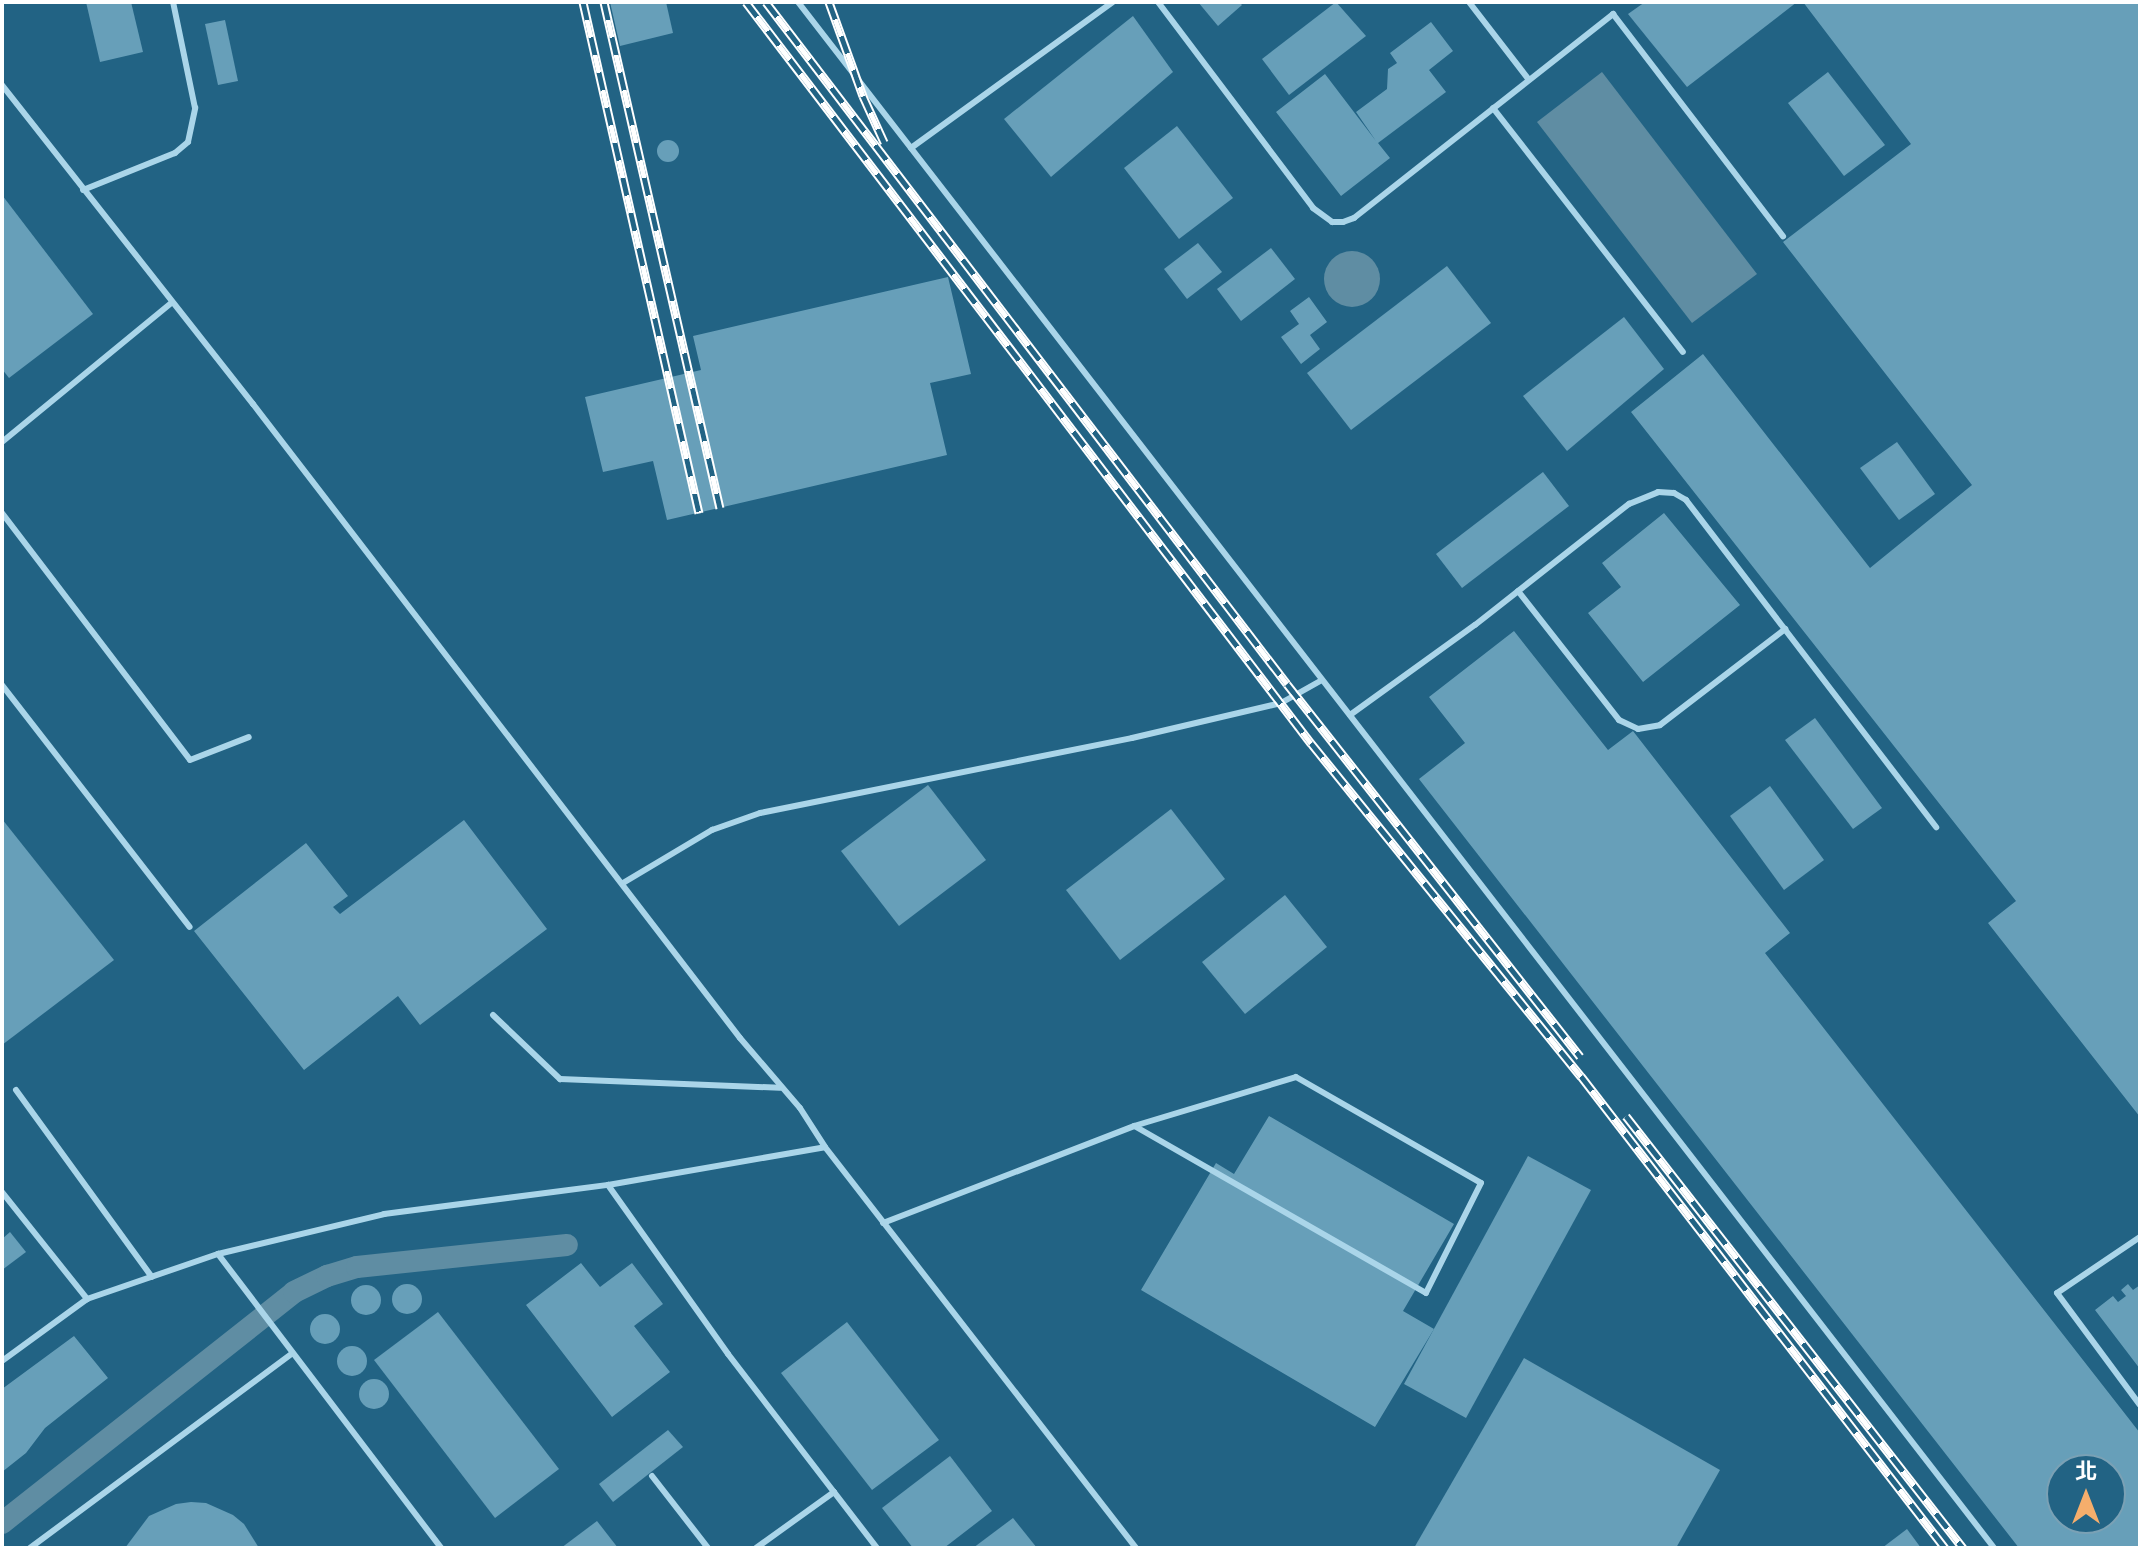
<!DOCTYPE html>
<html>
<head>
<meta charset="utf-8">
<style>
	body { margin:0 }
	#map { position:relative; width:2142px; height:1550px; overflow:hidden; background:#226384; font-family:Rubik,"Noto Sans TC",sans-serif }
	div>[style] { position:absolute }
	.water>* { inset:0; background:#5f8da3 }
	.round { border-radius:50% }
	.canal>* { height:22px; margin:-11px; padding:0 11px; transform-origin:11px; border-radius:11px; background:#5f8da3 }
	.building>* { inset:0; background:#679fb9 }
	.lane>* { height:6px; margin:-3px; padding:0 3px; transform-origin:3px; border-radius:3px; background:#aad5e9 }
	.rail>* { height:9px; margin-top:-4.5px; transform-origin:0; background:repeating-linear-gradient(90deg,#226384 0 18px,#fff 0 36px); box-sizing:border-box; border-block:2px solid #fff }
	span { translate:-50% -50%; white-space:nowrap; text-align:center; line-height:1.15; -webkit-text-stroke:8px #226384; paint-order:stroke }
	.frame { position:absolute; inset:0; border:4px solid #fff; pointer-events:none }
	.north { position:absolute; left:2046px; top:1454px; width:80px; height:80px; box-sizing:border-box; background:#226384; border:2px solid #7aa1b5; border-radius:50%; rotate:0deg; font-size:22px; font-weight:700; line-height:32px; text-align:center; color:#fff }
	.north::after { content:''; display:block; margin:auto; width:28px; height:36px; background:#f5ae6c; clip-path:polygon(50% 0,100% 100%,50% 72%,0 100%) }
</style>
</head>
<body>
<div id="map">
	<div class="water">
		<div style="clip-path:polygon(1602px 72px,1757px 274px,1692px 323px,1537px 122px)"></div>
		<div class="round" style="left:1324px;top:251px;width:56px;height:56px"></div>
	</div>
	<div class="canal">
		<div style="left:2px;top:1523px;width:372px;rotate:-38.3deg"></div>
		<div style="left:294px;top:1292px;width:37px;rotate:-26deg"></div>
		<div style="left:327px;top:1276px;width:31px;rotate:-17deg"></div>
		<div style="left:357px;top:1267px;width:211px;rotate:-6deg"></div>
	</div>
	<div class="building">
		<div style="clip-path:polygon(86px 2px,131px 2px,143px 52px,100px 62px)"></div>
		<div style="clip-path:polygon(610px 2px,666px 2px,673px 33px,620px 46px)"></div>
		<div style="clip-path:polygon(1198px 2px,1239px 2px,1242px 5px,1218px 26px)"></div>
		<div style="clip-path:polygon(1336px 2px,1366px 36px,1289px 95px,1262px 59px)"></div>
		<div style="clip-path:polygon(1645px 2px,1797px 2px,1687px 87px,1628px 14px)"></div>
		<div style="clip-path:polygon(1803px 2px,2140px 2px,2140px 1117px,1988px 923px,2016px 901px,1631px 412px,1703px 354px,1870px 568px,1972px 485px,1783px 242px,1911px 144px)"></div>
		<div style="clip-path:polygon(1133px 16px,1173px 72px,1051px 177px,1004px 119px)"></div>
		<div style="clip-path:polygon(225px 20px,238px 81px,218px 85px,205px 24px)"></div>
		<div style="clip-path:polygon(1431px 22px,1453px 51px,1429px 70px,1446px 92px,1378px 143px,1390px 158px,1341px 196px,1276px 112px,1325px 74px,1376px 141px,1356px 112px,1387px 89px,1388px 69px,1397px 63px,1390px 53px)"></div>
		<div style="clip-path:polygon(1828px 72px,1885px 145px,1844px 176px,1788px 103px)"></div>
		<div style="clip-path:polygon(1177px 126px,1233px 198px,1179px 239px,1124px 168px)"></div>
		<div class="round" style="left:657px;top:140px;width:22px;height:22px"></div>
		<div style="clip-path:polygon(2px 195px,93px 314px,9px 378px,2px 369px)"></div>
		<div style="clip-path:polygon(1198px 243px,1222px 272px,1187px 299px,1164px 269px)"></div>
		<div style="clip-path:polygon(1271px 248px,1295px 279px,1241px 321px,1217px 289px)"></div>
		<div style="clip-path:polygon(1447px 266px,1491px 323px,1351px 430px,1307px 373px)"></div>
		<div style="clip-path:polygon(948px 277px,971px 374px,930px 383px,947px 455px,667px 520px,653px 461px,603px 472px,585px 397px,701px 370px,693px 336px)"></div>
		<div style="clip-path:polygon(1309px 297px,1327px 322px,1310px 335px,1320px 349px,1301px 364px,1281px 337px,1299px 324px,1290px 311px)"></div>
		<div style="clip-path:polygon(1624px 317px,1664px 369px,1567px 451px,1523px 396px)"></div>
		<div style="clip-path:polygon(1897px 442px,1935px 494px,1899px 520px,1860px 468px)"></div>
		<div style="clip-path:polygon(1543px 472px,1569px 506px,1462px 588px,1436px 554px)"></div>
		<div style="clip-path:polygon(1664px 513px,1740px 605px,1643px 682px,1588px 613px,1621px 587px,1602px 563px)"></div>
		<div style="clip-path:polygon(evenodd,1514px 631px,1608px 750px,1633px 731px,1790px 933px,1765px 953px,2140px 1433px,2140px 1548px,2019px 1548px,1419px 779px,1465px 743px,1429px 697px,1514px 631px,2062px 1470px,2110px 1470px,2110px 1518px,2062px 1518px,2062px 1470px)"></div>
		<div style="clip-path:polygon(1815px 718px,1882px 808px,1853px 829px,1785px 740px)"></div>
		<div style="clip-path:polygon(928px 785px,986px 860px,899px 926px,841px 851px)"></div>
		<div style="clip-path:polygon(1770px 786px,1824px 860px,1784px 890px,1730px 816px)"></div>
		<div style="clip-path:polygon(1171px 809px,1225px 879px,1120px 960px,1066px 890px)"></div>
		<div style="clip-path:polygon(2px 819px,114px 960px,2px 1045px)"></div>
		<div style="clip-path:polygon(464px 820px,547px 929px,420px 1025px,398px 996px,304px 1070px,194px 931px,306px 843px,348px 896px,333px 907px,340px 914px)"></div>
		<div style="clip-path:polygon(1285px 895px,1327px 947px,1245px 1014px,1202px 962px)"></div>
		<div style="clip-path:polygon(1269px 1116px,1454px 1224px,1403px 1311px,1434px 1329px,1375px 1427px,1141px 1290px,1216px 1163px,1234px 1174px)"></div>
		<div style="clip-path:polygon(1528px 1156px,1591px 1190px,1466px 1418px,1404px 1384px)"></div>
		<div style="clip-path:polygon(10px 1232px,26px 1252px,2px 1270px,2px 1239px)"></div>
		<div style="clip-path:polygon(581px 1263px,600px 1287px,632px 1263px,663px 1304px,634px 1326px,670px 1372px,612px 1417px,526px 1305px)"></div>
		<div class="round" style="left:392px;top:1284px;width:30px;height:30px"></div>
		<div style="clip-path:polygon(2128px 1284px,2133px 1290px,2140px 1285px,2140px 1369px,2095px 1310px,2113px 1296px,2118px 1302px,2126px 1296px,2121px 1290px)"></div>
		<div class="round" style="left:351px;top:1285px;width:30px;height:30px"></div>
		<div style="clip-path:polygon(438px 1312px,559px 1469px,495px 1518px,374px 1360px)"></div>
		<div class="round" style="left:310px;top:1314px;width:30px;height:30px"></div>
		<div style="clip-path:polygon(847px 1322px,939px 1440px,872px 1490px,781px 1373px)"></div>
		<div style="clip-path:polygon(74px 1336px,108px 1378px,45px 1428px,26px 1453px,2px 1472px,2px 1389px)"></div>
		<div class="round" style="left:337px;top:1346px;width:30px;height:30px"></div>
		<div style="clip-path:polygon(1524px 1358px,1720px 1470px,1676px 1548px,1414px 1548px)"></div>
		<div class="round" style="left:359px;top:1379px;width:30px;height:30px"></div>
		<div style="clip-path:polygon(668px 1430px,683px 1447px,613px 1502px,599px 1484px)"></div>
		<div style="clip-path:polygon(950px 1456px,992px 1511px,944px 1548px,913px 1548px,882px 1508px)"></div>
		<div style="clip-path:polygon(191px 1502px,206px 1503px,233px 1515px,244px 1524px,259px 1548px,125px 1548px,149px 1516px,176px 1504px)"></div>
		<div style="clip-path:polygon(1013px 1518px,1037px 1548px,973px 1548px)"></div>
		<div style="clip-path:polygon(597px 1521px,618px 1548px,561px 1548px)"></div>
		<div style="clip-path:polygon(1907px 1529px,1921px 1548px,1882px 1548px)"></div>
	</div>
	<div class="lane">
		<div style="left:798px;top:2px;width:1955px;rotate:52.27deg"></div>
		<div style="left:1158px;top:2px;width:258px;rotate:53deg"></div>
		<div style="left:1313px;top:208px;width:24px;rotate:36deg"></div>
		<div style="left:1332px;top:222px;width:11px"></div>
		<div style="left:1343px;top:222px;width:12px;rotate:-20deg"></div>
		<div style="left:1354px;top:218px;width:330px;rotate:-38.2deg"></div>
		<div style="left:1613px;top:14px;width:280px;rotate:52.6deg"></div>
		<div style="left:1469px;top:2px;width:98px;rotate:52.4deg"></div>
		<div style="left:2px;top:85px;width:406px;rotate:51.8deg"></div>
		<div style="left:253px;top:404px;width:799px;rotate:52.47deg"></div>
		<div style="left:740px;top:1038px;width:92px;rotate:49.4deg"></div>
		<div style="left:800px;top:1108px;width:46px;rotate:57.3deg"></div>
		<div style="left:825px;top:1147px;width:507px;rotate:52.2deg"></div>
		<div style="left:1493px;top:108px;width:309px;rotate:52.1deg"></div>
		<div style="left:911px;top:148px;width:249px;rotate:-35.9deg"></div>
		<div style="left:83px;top:190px;width:99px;rotate:-21.9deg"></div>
		<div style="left:175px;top:153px;width:17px;rotate:-40deg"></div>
		<div style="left:188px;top:142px;width:35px;rotate:-78deg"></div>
		<div style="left:195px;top:108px;width:108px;rotate:-101.7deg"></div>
		<div style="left:2px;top:442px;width:219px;rotate:-39.4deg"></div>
		<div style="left:2px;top:513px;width:310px;rotate:52.7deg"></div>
		<div style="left:190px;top:760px;width:63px;rotate:-21.3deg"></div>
		<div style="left:1518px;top:591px;width:164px;rotate:51.9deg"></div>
		<div style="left:1619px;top:720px;width:21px;rotate:25deg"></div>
		<div style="left:1638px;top:729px;width:22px;rotate:-10deg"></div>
		<div style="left:1660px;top:725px;width:158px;rotate:-37.5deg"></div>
		<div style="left:2px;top:685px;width:306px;rotate:52.2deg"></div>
		<div style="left:1350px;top:715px;width:154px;rotate:-35.8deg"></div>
		<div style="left:1475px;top:625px;width:196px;rotate:-38.2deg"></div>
		<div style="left:1629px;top:504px;width:31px;rotate:-22deg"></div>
		<div style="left:1658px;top:492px;width:16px;rotate:4deg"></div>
		<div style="left:1674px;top:493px;width:14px;rotate:30deg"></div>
		<div style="left:1686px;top:500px;width:412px;rotate:52.6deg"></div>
		<div style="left:623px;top:883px;width:104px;rotate:-30.8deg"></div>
		<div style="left:712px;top:830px;width:51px;rotate:-19.5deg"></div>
		<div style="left:760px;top:813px;width:379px;rotate:-11.4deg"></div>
		<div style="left:1132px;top:738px;width:153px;rotate:-13.2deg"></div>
		<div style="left:1281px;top:703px;width:47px;rotate:-29.3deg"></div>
		<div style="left:493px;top:1015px;width:93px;rotate:43.7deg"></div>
		<div style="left:560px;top:1079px;width:220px;rotate:2.3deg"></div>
		<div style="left:16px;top:1090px;width:231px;rotate:54deg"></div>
		<div style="left:608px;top:1185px;width:207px;rotate:54.6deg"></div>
		<div style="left:728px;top:1354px;width:174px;rotate:52.5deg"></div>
		<div style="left:834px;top:1492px;width:96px;rotate:144.3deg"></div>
		<div style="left:2px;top:1192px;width:137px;rotate:51.5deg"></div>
		<div style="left:87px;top:1299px;width:105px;rotate:143.9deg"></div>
		<div style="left:883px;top:1223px;width:269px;rotate:-21.1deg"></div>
		<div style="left:1134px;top:1126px;width:169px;rotate:-16.8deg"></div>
		<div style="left:1296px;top:1077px;width:213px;rotate:29.8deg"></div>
		<div style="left:1481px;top:1183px;width:123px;rotate:116.6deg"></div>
		<div style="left:1426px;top:1293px;width:336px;rotate:-150.2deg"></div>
		<div style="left:2140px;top:1237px;width:100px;rotate:146deg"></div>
		<div style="left:2057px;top:1293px;width:139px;rotate:53.5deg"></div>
		<div style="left:218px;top:1254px;width:369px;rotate:52.8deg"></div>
		<div style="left:87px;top:1299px;width:139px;rotate:-19deg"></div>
		<div style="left:218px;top:1254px;width:171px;rotate:-13.5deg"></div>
		<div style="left:384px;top:1214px;width:226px;rotate:-7.4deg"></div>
		<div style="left:608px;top:1185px;width:220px;rotate:-9.9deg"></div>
		<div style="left:652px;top:1476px;width:91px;rotate:52.1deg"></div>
		<div style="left:834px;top:1492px;width:71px;rotate:52.5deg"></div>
		<div style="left:30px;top:1548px;width:327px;rotate:-36.6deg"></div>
	</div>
	<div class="rail">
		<div style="left:583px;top:2px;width:524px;rotate:77.21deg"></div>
		<div style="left:604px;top:2px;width:519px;rotate:77.09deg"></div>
		<div style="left:746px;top:2px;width:932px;rotate:52.68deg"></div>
		<div style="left:1311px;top:743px;width:429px;rotate:51deg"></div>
		<div style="left:1581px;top:1076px;width:596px;rotate:52.36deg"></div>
		<div style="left:766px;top:2px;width:858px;rotate:52.62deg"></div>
		<div style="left:1287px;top:684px;width:474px;rotate:51.8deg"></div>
		<div style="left:829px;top:2px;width:100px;rotate:70.1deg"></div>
		<div style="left:863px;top:96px;width:51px;rotate:65.5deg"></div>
		<div style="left:1626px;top:1116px;width:548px;rotate:52.04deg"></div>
	</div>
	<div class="frame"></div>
	<div class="north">北</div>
</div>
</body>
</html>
